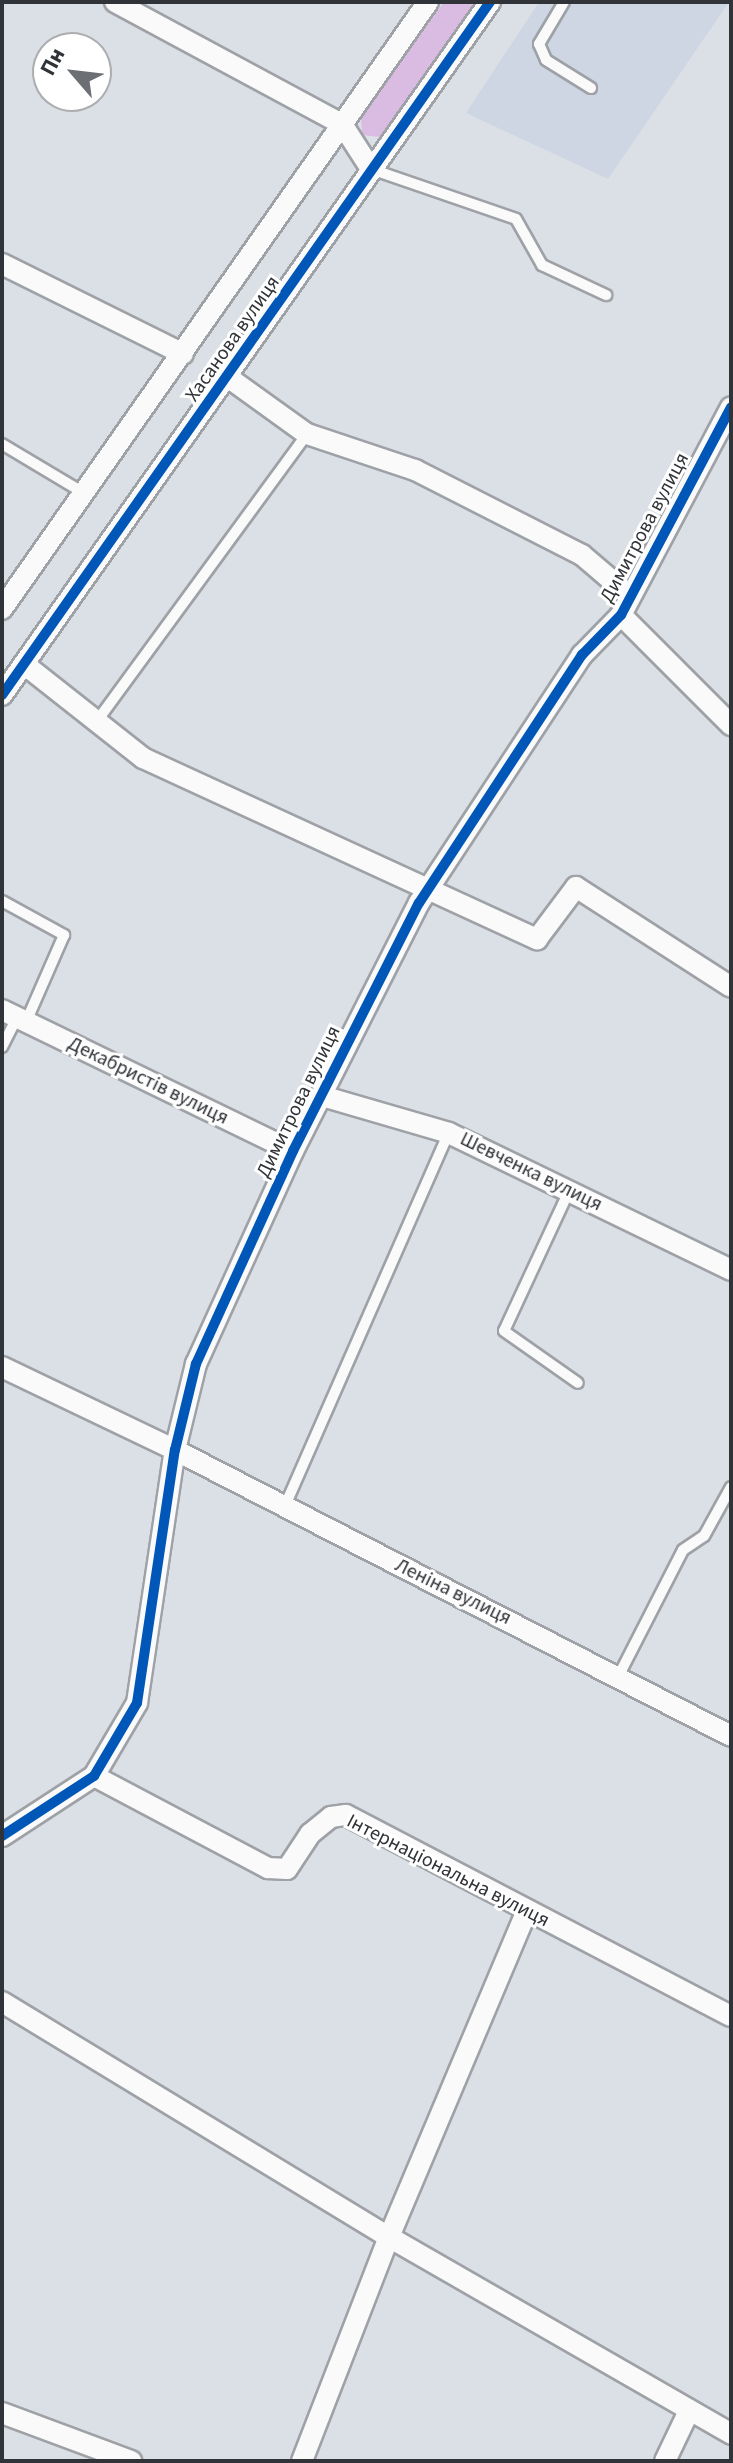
<!DOCTYPE html>
<html>
<head>
<meta charset="utf-8">
<style>
	body { margin:0 }
	#map { position:relative; width:733px; height:2463px; overflow:hidden; background:#dbe0e6; font-family:"Source Sans 3",sans-serif }
	div>[style] { position:absolute }
	.built>* { inset:0; background:#cdd6e2 }
	.green>* { inset:0; background:#dabbe2 }
	.roads { filter:drop-shadow(2px 0 #9ea1a6) drop-shadow(-2px 0 #9ea1a6) drop-shadow(0 2px #9ea1a6) drop-shadow(0 -2px #9ea1a6) }
	.service>* { height:10px; margin:-5px; padding:0 5px; transform-origin:5px; border-radius:5px; background:#fafafb }
	.minor>* { height:20px; margin:-10px; padding:0 10px; transform-origin:10px; border-radius:10px; background:#fafafb }
	.cycleway>* { height:10px; margin:-5px; padding:0 5px; transform-origin:5px; border-radius:5px; background:#0057b8 }
	span { translate:-50% -50%; white-space:nowrap; text-align:center; line-height:1.15; -webkit-text-stroke:6px #fff; paint-order:stroke }
	.street-label { font-size:20px; color:#303337 }
	.frame { position:absolute; inset:0; border:4px solid #303337; pointer-events:none }
	.north { position:absolute; left:32px; top:32px; width:80px; height:80px; box-sizing:border-box; background:#fff; border:2px solid #acadaf; border-radius:50%; rotate:298deg; font-size:22px; font-weight:700; line-height:32px; text-align:center; color:#303337 }
	.north::after { content:''; display:block; margin:auto; width:28px; height:36px; background:#6c7074; clip-path:polygon(50% 0,100% 100%,50% 72%,0 100%) }
</style>
</head>
<body>
<div id="map">
	<div class="built">
		<div style="clip-path:polygon(539px 2px,729px 2px,608px 179px,466px 113px)"></div>
	</div>
	<div class="green">
		<div style="clip-path:polygon(444px 2px,478px 2px,380px 137px,362px 135px,361px 117px)"></div>
	</div>
	<div class="roads">
		<div class="service">
			<div style="left:564px;top:2px;width:49px;rotate:120.8deg"></div>
			<div style="left:539px;top:44px;width:17px;rotate:66deg"></div>
			<div style="left:546px;top:60px;width:53px;rotate:31.9deg"></div>
			<div style="left:371px;top:169px;width:153px;rotate:19deg"></div>
			<div style="left:516px;top:219px;width:53px;rotate:60.5deg"></div>
			<div style="left:542px;top:265px;width:71px;rotate:25.1deg"></div>
			<div style="left:2px;top:444px;width:96px;rotate:30.9deg"></div>
			<div style="left:97px;top:721px;width:356px;rotate:-53.8deg"></div>
			<div style="left:2px;top:901px;width:71px;rotate:28.7deg"></div>
			<div style="left:64px;top:935px;width:95px;rotate:113.6deg"></div>
			<div style="left:2px;top:1047px;width:33px;rotate:-63deg"></div>
			<div style="left:569px;top:1191px;width:154px;rotate:114.9deg"></div>
			<div style="left:504px;top:1331px;width:90px;rotate:35.1deg"></div>
			<div style="left:284px;top:1508px;width:410px;rotate:-66.3deg"></div>
			<div style="left:619px;top:1675px;width:140px;rotate:-62.9deg"></div>
			<div style="left:683px;top:1550px;width:25px;rotate:-34deg"></div>
			<div style="left:704px;top:1536px;width:56px;rotate:-61.1deg"></div>
		</div>
		<div class="minor">
			<div style="left:115px;top:2px;width:258px;rotate:28.3deg"></div>
			<div style="left:342px;top:124px;width:54px;rotate:57.2deg"></div>
			<div style="left:2px;top:264px;width:202px;rotate:26.4deg"></div>
			<div style="left:229px;top:378px;width:96px;rotate:35.7deg"></div>
			<div style="left:307px;top:434px;width:114px;rotate:18.4deg"></div>
			<div style="left:415px;top:470px;width:187px;rotate:27deg"></div>
			<div style="left:582px;top:555px;width:63px;rotate:40.5deg"></div>
			<div style="left:2px;top:609px;width:742px;rotate:-54.94deg"></div>
			<div style="left:621px;top:615px;width:156px;rotate:45deg"></div>
			<div style="left:24px;top:664px;width:152px;rotate:38.3deg"></div>
			<div style="left:143px;top:758px;width:434px;rotate:24.7deg"></div>
			<div style="left:537px;top:939px;width:65px;rotate:-53.1deg"></div>
			<div style="left:576px;top:887px;width:184px;rotate:32.8deg"></div>
			<div style="left:2px;top:695px;width:848px;rotate:-54.85deg"></div>
			<div style="left:2px;top:1010px;width:323px;rotate:25.9deg"></div>
			<div style="left:322px;top:1096px;width:132px;rotate:16.2deg"></div>
			<div style="left:449px;top:1133px;width:314px;rotate:25.9deg"></div>
			<div style="left:2px;top:1367px;width:192px;rotate:25.6deg"></div>
			<div style="left:175px;top:1450px;width:625px;rotate:27.22deg"></div>
			<div style="left:94px;top:1776px;width:197px;rotate:27.9deg"></div>
			<div style="left:268px;top:1868px;width:19px;rotate:3deg"></div>
			<div style="left:287px;top:1869px;width:42px;rotate:-56.7deg"></div>
			<div style="left:310px;top:1834px;width:27px;rotate:-39deg"></div>
			<div style="left:331px;top:1817px;width:15px;rotate:-8deg"></div>
			<div style="left:346px;top:1815px;width:434px;rotate:27.6deg"></div>
			<div style="left:2px;top:1836px;width:110px;rotate:-33.1deg"></div>
			<div style="left:94px;top:1776px;width:85px;rotate:-59.5deg"></div>
			<div style="left:137px;top:1703px;width:256px;rotate:-81.5deg"></div>
			<div style="left:175px;top:1450px;width:89px;rotate:-76.3deg"></div>
			<div style="left:196px;top:1364px;width:234px;rotate:-65.5deg"></div>
			<div style="left:293px;top:1151px;width:278px;rotate:-63.1deg"></div>
			<div style="left:419px;top:903px;width:297px;rotate:-56.7deg"></div>
			<div style="left:582px;top:655px;width:56px;rotate:-45.7deg"></div>
			<div style="left:621px;top:615px;width:235px;rotate:-62.1deg"></div>
			<div style="left:2px;top:2002px;width:453px;rotate:31.3deg"></div>
			<div style="left:389px;top:2237px;width:395px;rotate:29.9deg"></div>
			<div style="left:2px;top:2413px;width:138px;rotate:20.4deg"></div>
			<div style="left:302px;top:2461px;width:240px;rotate:-68.8deg"></div>
			<div style="left:389px;top:2237px;width:355px;rotate:-67.1deg"></div>
			<div style="left:665px;top:2461px;width:53px;rotate:-64.4deg"></div>
		</div>
	</div>
	<div class="cycleway">
		<div style="left:2px;top:695px;width:848px;rotate:-54.85deg"></div>
		<div style="left:2px;top:1836px;width:110px;rotate:-33.1deg"></div>
		<div style="left:94px;top:1776px;width:85px;rotate:-59.5deg"></div>
		<div style="left:137px;top:1703px;width:256px;rotate:-81.5deg"></div>
		<div style="left:175px;top:1450px;width:89px;rotate:-76.3deg"></div>
		<div style="left:196px;top:1364px;width:234px;rotate:-65.5deg"></div>
		<div style="left:293px;top:1151px;width:278px;rotate:-63.1deg"></div>
		<div style="left:419px;top:903px;width:297px;rotate:-56.7deg"></div>
		<div style="left:582px;top:655px;width:56px;rotate:-45.7deg"></div>
		<div style="left:621px;top:615px;width:235px;rotate:-62.1deg"></div>
	</div>
	<div class="street-label">
		<span style="left:233px;top:339px;rotate:-55deg">Хасанова вулиця</span>
		<span style="left:645px;top:528px;rotate:-62deg">Димитрова вулиця</span>
		<span style="left:148px;top:1081px;rotate:26deg">Декабристів вулиця</span>
		<span style="left:299px;top:1102px;rotate:-64deg">Димитрова вулиця</span>
		<span style="left:531px;top:1172px;rotate:26deg">Шевченка вулиця</span>
		<span style="left:453px;top:1592px;rotate:26deg">Леніна вулиця</span>
		<span style="left:448px;top:1871px;rotate:27deg">Інтернаціональна вулиця</span>
	</div>
	<div class="frame"></div>
	<div class="north">Пн</div>
</div>
</body>
</html>
